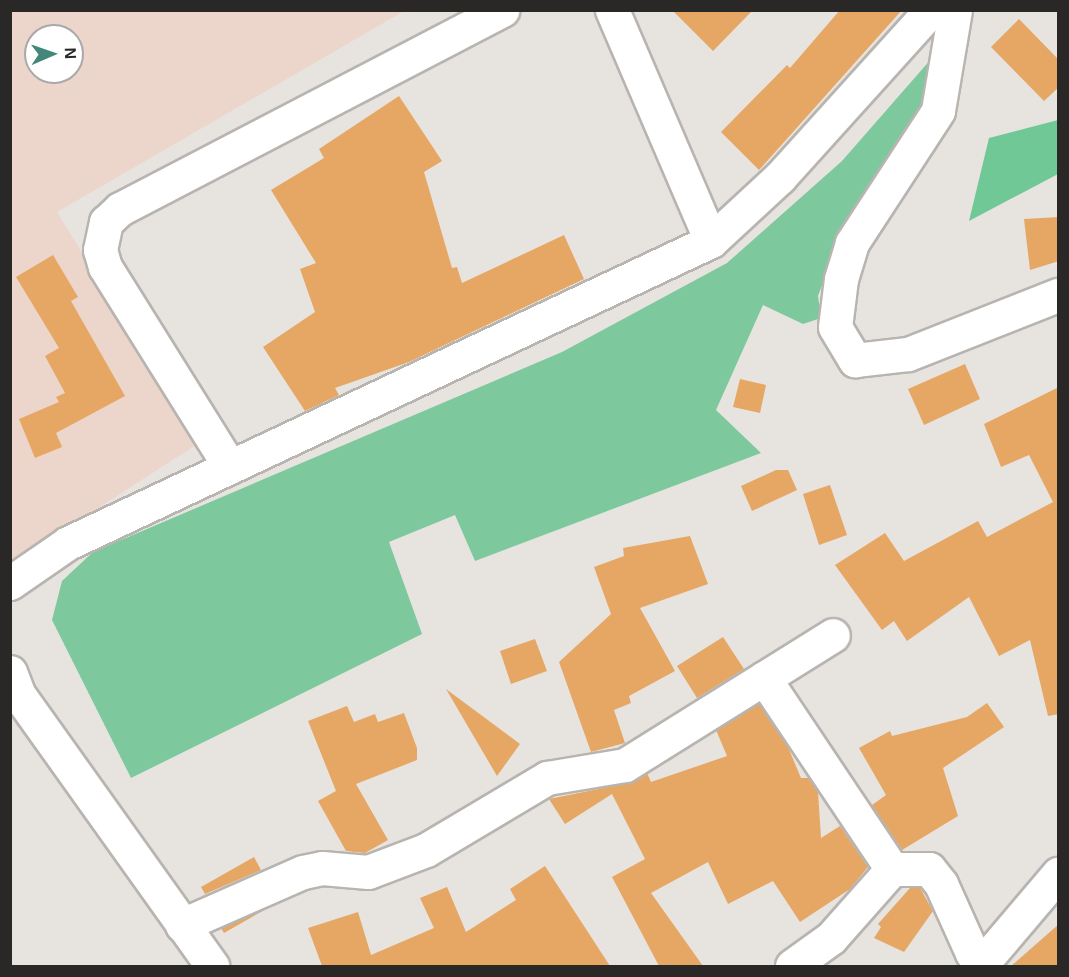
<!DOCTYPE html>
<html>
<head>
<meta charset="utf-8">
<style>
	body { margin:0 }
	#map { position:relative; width:1069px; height:977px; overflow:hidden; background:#e7e3df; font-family:Arial,sans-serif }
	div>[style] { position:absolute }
	.industrial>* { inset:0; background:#ecd5ca }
	.green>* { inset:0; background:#7dc99d }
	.forest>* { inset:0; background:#70c896 }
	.building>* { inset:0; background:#e6a764 }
	.roads { filter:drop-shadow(2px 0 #b8b4b0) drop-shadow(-2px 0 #b8b4b0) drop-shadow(0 2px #b8b4b0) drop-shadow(0 -2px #b8b4b0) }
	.street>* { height:33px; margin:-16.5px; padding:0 16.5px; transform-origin:16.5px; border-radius:16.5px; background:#fff }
	.secondary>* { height:33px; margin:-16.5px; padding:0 16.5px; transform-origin:16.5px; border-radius:16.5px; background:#fff }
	span { translate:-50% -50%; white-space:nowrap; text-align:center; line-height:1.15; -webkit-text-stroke:5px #fff; paint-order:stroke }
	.frame { position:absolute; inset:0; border:12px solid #2a2827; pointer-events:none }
	.north { position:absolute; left:24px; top:24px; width:60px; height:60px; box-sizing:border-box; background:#fff; border:2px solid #aaa9a9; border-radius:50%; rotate:88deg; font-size:16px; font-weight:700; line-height:24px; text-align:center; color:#2a2827 }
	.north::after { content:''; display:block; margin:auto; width:21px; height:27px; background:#43877a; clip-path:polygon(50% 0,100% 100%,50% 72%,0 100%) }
</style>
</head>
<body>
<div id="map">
	<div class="industrial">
		<div style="clip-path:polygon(evenodd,11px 11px,404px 11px,57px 212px,199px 443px,11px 564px,11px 11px,36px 36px,72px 36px,72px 72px,36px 72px,36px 36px)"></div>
	</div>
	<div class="green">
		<div style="clip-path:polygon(932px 58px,920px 110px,837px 245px,818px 296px,821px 318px,803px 324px,763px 305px,716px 410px,761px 453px,475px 561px,455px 515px,389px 542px,422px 634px,131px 778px,52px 620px,62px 581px,93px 552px,562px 352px,727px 263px,842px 161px)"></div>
	</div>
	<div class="forest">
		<div style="clip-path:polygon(1058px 120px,1058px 174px,969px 221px,989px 138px)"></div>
	</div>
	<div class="building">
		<div style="clip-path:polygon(672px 10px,753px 10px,713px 51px)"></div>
		<div style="clip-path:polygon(840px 10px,902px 10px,759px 170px,721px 132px,787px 65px,790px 68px)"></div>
		<div style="clip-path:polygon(1019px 19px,1059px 60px,1059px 87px,1044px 101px,991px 47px)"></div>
		<div style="clip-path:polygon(399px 96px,442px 161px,424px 172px,452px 268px,457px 267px,462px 283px,564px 235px,584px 279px,409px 362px,335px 388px,339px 395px,305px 411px,263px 347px,315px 312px,300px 269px,316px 263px,271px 190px,324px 158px,319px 149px)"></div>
		<div style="clip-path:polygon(1059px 217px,1059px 261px,1030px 270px,1024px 219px)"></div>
		<div style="clip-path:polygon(53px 255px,78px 297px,71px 301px,125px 396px,56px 433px,62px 447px,35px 458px,19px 419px,59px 402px,56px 397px,65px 393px,45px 356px,59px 348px,16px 277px)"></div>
		<div style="clip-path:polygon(965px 364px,980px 399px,924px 425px,908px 389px)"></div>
		<div style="clip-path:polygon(740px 379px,766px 385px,760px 413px,733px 407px)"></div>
		<div style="clip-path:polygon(1059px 387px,1059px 714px,1048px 716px,1030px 640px,999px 656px,969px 597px,907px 641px,894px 621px,882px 630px,835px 565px,885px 533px,904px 561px,978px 521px,987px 537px,1053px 502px,1029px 455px,1001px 467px,984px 424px)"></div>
		<div style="clip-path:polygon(776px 470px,788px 470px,797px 490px,752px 511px,741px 486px)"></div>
		<div style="clip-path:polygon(830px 485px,847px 535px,819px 545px,803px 494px)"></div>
		<div style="clip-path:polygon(690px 536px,708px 584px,640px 608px,675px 671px,629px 696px,631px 703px,614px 710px,625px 743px,591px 752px,559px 662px,611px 614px,594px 567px,624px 556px,623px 548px)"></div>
		<div style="clip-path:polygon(723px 637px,744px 669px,697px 698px,677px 666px)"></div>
		<div style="clip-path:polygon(535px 639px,547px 671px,511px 684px,500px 651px)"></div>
		<div style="clip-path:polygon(446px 689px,520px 744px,497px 776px)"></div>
		<div style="clip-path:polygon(987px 703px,1004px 727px,943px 768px,958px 816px,902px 850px,872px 805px,886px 795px,859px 748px,890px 731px,892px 736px,967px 717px)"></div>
		<div style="clip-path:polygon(759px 704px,788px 747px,801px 778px,808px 778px,818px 792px,821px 838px,840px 826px,868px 867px,850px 889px,800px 922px,773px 881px,728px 904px,708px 862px,651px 893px,703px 966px,659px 966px,612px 877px,645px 859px,612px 794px,565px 824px,549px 799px,628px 783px,647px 773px,651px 782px,727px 756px,716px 730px)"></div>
		<div style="clip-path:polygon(347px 706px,354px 722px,375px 714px,378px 722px,404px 713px,417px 748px,417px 760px,356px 784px,388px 840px,365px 853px,346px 851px,318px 801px,336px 791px,308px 721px)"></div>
		<div style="clip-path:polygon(254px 857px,261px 870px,205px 894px,201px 887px)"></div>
		<div style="clip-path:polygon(545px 866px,610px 966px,322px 966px,308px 928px,358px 912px,371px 955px,434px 928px,420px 898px,447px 887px,466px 932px,516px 900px,510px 889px)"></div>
		<div style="clip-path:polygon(910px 888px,920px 888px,933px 911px,904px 952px,874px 938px,881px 927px,878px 924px)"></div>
		<div style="clip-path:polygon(273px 905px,224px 933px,221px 928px)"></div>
		<div style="clip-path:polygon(1059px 924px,1059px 966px,1011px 966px)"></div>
	</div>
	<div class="roads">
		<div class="street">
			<div style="left:612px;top:10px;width:251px;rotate:66.8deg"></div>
			<div style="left:955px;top:10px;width:102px;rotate:99.6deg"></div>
			<div style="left:938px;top:111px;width:158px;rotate:123.1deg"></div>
			<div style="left:852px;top:243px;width:38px;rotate:107deg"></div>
			<div style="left:841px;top:279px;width:48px;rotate:97.1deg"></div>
			<div style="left:835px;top:327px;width:39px;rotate:59deg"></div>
			<div style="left:855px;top:360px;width:53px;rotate:-6.5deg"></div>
			<div style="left:908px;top:354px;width:161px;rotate:-21.5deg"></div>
			<div style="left:230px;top:467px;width:236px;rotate:-122deg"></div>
			<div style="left:105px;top:267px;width:18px;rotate:-106deg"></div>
			<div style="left:100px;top:250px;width:29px;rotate:-78deg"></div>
			<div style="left:106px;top:222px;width:19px;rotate:-43deg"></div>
			<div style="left:120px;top:209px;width:431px;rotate:-27.5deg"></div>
			<div style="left:764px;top:678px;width:230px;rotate:56.2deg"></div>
			<div style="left:892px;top:869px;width:37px"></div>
			<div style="left:929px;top:869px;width:19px;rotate:51deg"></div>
			<div style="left:941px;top:884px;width:76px;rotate:65.8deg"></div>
			<div style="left:972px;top:953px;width:14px;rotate:45deg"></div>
			<div style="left:182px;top:925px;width:132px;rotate:-23.7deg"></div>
			<div style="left:303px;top:872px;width:19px;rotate:-12deg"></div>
			<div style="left:322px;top:868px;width:46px;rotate:5deg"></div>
			<div style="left:368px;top:872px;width:62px;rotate:-20.8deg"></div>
			<div style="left:426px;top:850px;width:141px;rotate:-30.8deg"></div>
			<div style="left:547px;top:778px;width:79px;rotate:-9.5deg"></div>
			<div style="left:625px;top:765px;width:245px;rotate:-32deg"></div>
			<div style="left:792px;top:966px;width:48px;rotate:-35.7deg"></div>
			<div style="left:831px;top:938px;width:92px;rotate:-48.5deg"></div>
			<div style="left:980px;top:966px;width:121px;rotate:-49.7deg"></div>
		</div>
		<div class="secondary">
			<div style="left:10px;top:583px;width:70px;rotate:-34.6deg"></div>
			<div style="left:68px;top:543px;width:710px;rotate:-25.16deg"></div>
			<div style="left:711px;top:241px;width:94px;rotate:-42.8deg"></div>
			<div style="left:780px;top:177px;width:225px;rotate:-47.9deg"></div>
			<div style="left:10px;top:672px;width:25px;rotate:69deg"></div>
			<div style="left:19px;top:695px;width:333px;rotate:54.5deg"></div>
		</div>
	</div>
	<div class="frame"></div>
	<div class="north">N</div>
</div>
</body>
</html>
